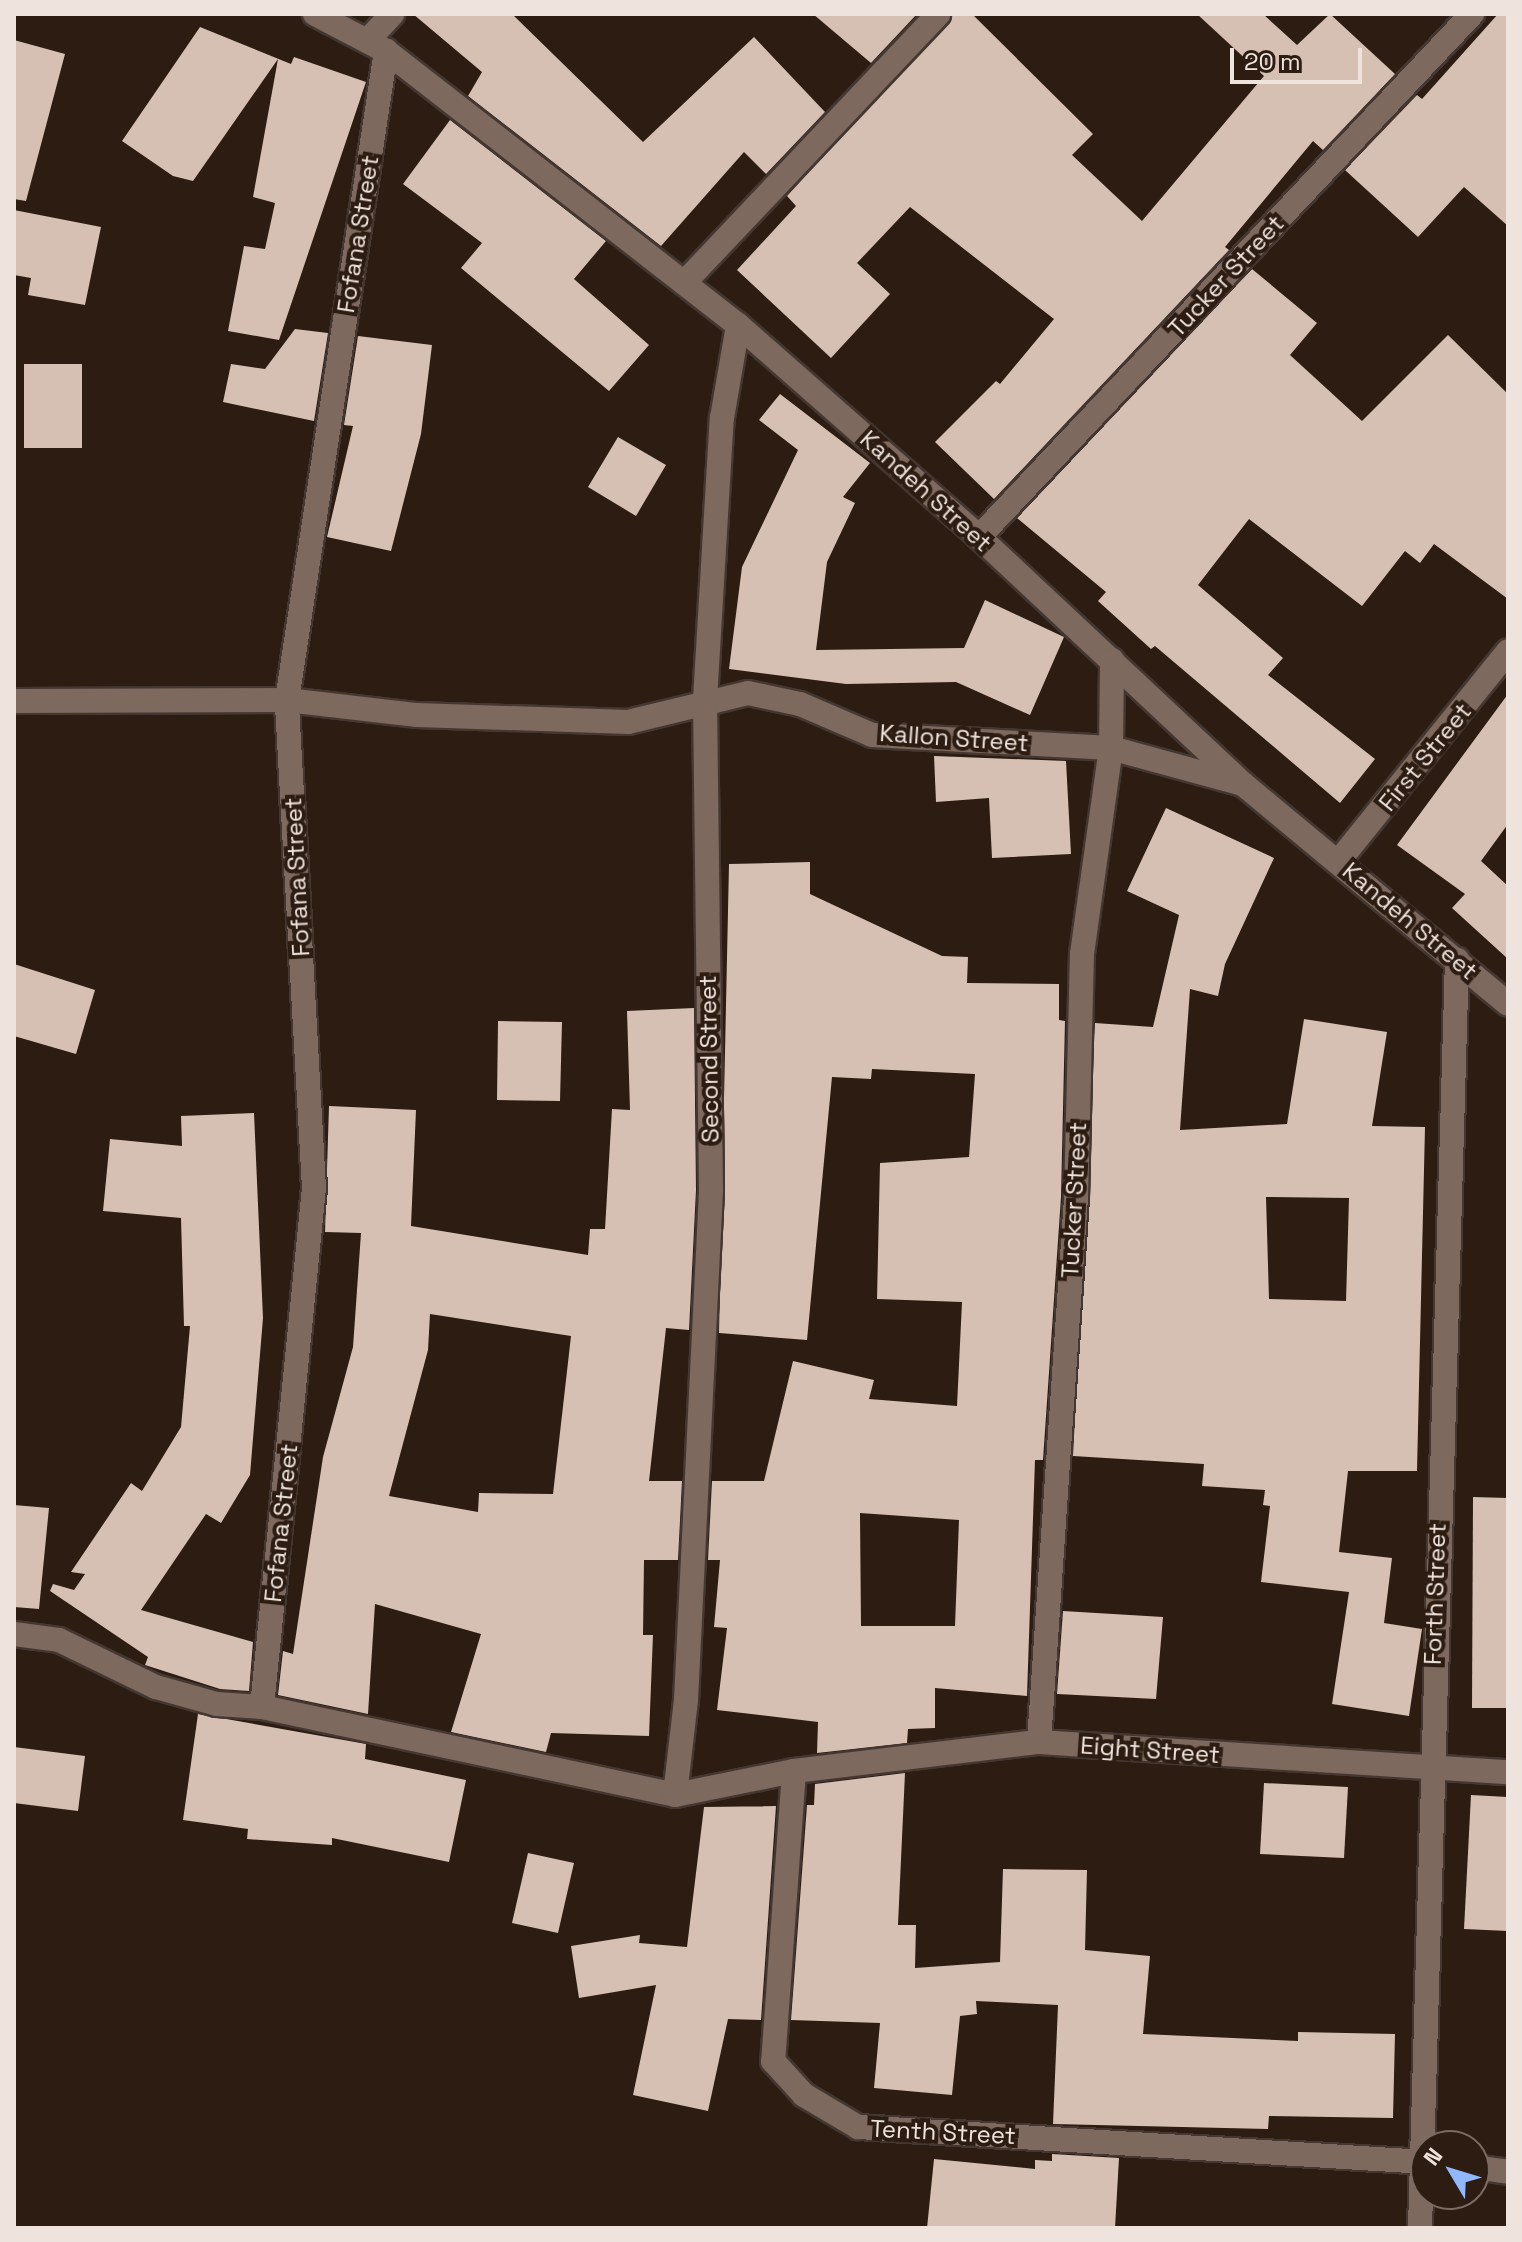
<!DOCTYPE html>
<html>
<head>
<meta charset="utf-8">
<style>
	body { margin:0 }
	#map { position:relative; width:1522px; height:2242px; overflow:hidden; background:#2c1c12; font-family:"Space Grotesk",sans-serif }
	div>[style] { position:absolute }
	.building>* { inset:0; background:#d6c0b3 }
	.roads { filter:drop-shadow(2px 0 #443731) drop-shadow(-2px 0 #443731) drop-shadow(0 2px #443731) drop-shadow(0 -2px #443731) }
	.minor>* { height:24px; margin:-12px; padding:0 12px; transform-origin:12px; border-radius:12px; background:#7d695d }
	span { translate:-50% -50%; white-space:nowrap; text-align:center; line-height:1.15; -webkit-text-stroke:8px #2c1c12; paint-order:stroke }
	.street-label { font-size:24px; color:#efe3dd }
	.frame { position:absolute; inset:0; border:16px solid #efe3dd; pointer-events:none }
	.north { position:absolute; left:1410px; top:2130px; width:80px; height:80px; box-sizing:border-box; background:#2c1c12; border:2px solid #7a6c63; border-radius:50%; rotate:308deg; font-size:22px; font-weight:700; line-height:32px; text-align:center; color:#efe3dd }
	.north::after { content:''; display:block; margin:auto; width:28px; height:36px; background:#91b8fd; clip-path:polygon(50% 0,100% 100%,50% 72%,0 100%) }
	.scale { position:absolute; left:1230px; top:48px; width:132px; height:36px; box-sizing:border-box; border:4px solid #efe3dd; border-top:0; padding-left:10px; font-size:24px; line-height:28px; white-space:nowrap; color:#efe3dd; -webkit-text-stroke:6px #2c1c12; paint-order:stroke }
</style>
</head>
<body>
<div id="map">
	<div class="building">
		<div style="clip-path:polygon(413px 14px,512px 14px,643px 142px,754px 37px,825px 112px,766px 174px,744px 152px,661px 246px,468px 96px,482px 72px)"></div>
		<div style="clip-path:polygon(813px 14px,917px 14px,871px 63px)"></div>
		<div style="clip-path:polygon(953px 14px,972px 14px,1093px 134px,1072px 155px,1142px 221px,1264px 76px,1197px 14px,1263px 14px,1297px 45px,1330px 14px,1395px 74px,1323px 150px,1313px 141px,1225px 247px,1229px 250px,994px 499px,935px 442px,996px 381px,1000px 384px,1054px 319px,910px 207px,857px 263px,890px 294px,831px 358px,737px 270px,796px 206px,787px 196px)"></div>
		<div style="clip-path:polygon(1498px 14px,1508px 14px,1508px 226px,1464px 187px,1418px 237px,1345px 170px,1417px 95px,1422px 99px)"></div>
		<div style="clip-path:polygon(200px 27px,291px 64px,294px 57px,366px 82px,279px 340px,228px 331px,244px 246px,265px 249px,275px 203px,253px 197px,278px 59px,193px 181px,173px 176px,122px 141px)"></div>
		<div style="clip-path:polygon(14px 40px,65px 54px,26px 201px,14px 199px)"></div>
		<div style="clip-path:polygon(450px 120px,606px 241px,574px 279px,649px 345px,609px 391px,461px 268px,482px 243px,403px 184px)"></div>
		<div style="clip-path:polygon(14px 210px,101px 227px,85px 305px,28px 295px,31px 278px,14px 275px)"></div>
		<div style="clip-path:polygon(1252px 269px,1317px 323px,1290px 355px,1362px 421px,1448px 335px,1508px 394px,1508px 599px,1434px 544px,1420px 563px,1405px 551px,1362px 606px,1249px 519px,1198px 585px,1283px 658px,1268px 675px,1375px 759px,1340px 803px,1155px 646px,1151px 649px,1098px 601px,1106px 592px,1017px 518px)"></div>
		<div style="clip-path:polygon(295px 329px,328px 333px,314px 421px,223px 402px,231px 364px,265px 369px)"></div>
		<div style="clip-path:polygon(358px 336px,432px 345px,421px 434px,391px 551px,327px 537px,353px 426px,344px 425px)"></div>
		<div style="clip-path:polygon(24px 364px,82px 364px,82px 448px,24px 448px)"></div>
		<div style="clip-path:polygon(780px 394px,870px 463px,843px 497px,855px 503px,827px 562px,816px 650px,964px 648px,985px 600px,1064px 637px,1030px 715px,956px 682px,846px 684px,729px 669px,742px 567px,798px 450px,759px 420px)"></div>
		<div style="clip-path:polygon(618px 437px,666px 465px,636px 516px,588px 487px)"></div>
		<div style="clip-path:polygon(1508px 694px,1508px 824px,1481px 861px,1508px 886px,1508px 959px,1452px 908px,1465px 894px,1397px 845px)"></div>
		<div style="clip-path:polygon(934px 756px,1066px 761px,1071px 854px,992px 858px,989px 798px,936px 802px)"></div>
		<div style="clip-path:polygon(evenodd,1166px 808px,1274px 858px,1225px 964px,1218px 996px,1190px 989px,1180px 1130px,1287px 1124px,1304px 1019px,1387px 1032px,1372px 1126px,1425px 1127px,1417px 1471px,1348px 1471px,1339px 1552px,1392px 1558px,1384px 1623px,1422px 1629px,1409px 1716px,1332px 1704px,1349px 1592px,1261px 1582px,1270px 1506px,1263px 1505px,1265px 1490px,1202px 1486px,1204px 1464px,1073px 1456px,1095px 1023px,1153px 1027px,1179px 915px,1127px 891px,1166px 808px,1266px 1197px,1349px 1198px,1346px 1301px,1269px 1299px,1266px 1197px)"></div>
		<div style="clip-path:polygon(evenodd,810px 862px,810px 894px,942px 956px,968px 957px,967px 983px,1059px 984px,1059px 1020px,1065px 1021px,1061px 1197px,1043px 1460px,1035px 1460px,1027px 1696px,935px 1688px,935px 1728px,908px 1729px,907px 1743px,817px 1753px,818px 1722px,717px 1710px,727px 1628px,714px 1627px,720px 1560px,708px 1560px,712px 1481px,764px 1481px,793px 1361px,874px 1380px,869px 1399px,957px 1406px,962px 1302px,877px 1299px,880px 1163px,969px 1157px,975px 1074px,872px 1069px,871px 1079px,832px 1077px,807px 1340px,719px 1333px,729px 864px,810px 862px,860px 1513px,959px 1520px,955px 1626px,861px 1626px,860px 1513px)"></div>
		<div style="clip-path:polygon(14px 964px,95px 990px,76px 1054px,14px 1036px)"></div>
		<div style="clip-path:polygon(evenodd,694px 1008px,696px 1190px,689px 1330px,666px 1328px,649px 1481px,682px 1481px,678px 1560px,644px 1560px,643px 1635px,653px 1635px,649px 1736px,551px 1733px,546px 1752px,451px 1732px,481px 1634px,375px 1604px,368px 1714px,278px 1695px,283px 1651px,293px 1654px,323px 1457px,353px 1347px,361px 1233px,325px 1232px,329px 1106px,416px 1110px,411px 1226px,588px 1255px,590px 1229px,605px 1229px,612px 1109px,630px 1110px,627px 1011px,694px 1008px,430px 1314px,571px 1336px,553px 1494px,479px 1493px,478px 1512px,389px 1496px,428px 1350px,430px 1314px)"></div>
		<div style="clip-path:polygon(498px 1021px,562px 1022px,560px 1101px,497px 1100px)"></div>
		<div style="clip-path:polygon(254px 1113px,263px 1318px,250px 1475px,221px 1523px,206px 1514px,141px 1610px,253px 1642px,249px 1691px,220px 1689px,145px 1665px,148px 1657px,50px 1591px,53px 1584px,74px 1590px,85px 1574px,71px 1572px,131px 1483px,142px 1491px,181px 1427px,190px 1326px,184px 1326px,181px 1218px,103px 1211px,110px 1139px,182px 1146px,181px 1116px)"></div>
		<div style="clip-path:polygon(1473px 1497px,1508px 1498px,1508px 1708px,1472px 1708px)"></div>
		<div style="clip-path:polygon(14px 1505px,49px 1508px,39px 1609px,14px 1607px)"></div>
		<div style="clip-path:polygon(1063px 1611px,1163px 1617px,1156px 1699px,1057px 1694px)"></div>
		<div style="clip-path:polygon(198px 1714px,366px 1744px,365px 1759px,466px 1780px,449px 1862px,332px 1838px,332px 1845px,247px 1839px,248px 1829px,183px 1820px)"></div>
		<div style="clip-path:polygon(14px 1747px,85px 1756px,78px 1811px,14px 1803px)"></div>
		<div style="clip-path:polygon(905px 1773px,898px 1925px,916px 1925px,915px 1968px,1000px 1962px,1003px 1869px,1087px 1870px,1085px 1950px,1150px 1956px,1143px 2034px,1298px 2041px,1298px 2032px,1395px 2034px,1393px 2118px,1269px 2116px,1268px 2129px,1053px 2124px,1058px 2005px,976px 2001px,977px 2014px,960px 2016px,952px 2095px,874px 2088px,880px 2023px,791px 2020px,807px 1805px,814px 1805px,815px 1784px)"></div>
		<div style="clip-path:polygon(1264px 1783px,1348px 1787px,1344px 1858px,1260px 1854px)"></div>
		<div style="clip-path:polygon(1471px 1795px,1508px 1797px,1508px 1931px,1464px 1929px)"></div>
		<div style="clip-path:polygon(776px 1806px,761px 2020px,728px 2019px,708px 2111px,633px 2095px,656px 1985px,579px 1998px,571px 1946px,640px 1935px,639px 1943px,687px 1947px,704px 1807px)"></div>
		<div style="clip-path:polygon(528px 1853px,574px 1863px,558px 1933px,512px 1923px)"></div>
		<div style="clip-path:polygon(1052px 2154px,1119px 2158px,1115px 2228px,927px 2228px,934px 2159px,1035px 2169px,1035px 2160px,1052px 2161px)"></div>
	</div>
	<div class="roads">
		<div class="minor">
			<div style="left:315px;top:14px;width:80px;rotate:27.5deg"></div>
			<div style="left:386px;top:51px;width:446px;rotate:37.9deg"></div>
			<div style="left:738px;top:325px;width:321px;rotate:41.3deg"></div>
			<div style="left:979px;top:537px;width:362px;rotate:43.1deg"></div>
			<div style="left:1243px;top:784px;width:344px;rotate:39.7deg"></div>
			<div style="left:369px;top:39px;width:34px;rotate:-47deg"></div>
			<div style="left:684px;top:283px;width:370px;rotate:-46.6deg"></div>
			<div style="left:979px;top:537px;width:719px;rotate:-46.69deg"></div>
			<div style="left:14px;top:701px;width:273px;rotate:-0.2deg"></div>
			<div style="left:287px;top:700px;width:131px;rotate:6.6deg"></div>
			<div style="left:417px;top:715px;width:211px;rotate:1.9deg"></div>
			<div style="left:628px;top:722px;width:123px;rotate:-13.6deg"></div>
			<div style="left:748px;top:693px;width:53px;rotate:11.9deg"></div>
			<div style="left:800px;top:704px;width:78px;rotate:23.3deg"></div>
			<div style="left:872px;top:735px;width:239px;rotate:3.1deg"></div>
			<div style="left:1111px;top:748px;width:133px;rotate:15.3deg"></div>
			<div style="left:1338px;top:862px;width:271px;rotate:-51.1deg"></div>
			<div style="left:14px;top:1634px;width:45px;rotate:7.6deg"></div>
			<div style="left:59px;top:1640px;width:108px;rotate:25.9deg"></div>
			<div style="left:156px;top:1687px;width:63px;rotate:15.6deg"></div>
			<div style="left:217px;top:1704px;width:45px;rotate:3.8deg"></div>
			<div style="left:262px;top:1707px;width:422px;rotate:12deg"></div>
			<div style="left:675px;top:1795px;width:121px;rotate:-11.4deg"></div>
			<div style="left:794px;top:1771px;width:247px;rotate:-6.8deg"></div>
			<div style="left:1039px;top:1742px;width:470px;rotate:3.7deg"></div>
			<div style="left:262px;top:1707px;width:522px;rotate:-84.28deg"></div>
			<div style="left:314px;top:1188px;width:489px;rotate:-93.2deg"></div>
			<div style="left:287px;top:700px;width:657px;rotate:-81.33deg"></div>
			<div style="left:1039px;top:1742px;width:545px;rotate:-86.11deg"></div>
			<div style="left:1076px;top:1198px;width:244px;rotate:-88.6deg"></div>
			<div style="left:1082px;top:954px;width:208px;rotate:-82deg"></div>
			<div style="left:1111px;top:748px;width:88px;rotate:-89.3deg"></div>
			<div style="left:794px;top:1771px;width:291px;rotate:94.1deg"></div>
			<div style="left:773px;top:2061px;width:46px;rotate:47.6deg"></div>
			<div style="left:804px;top:2095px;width:63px;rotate:30.7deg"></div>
			<div style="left:858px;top:2127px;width:569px;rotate:3.53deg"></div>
			<div style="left:675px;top:1795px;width:96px;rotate:-83.4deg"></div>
			<div style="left:686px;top:1700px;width:511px;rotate:-87.19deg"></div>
			<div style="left:711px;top:1190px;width:490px;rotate:-90.7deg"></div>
			<div style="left:705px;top:700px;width:283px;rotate:-86.6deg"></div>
			<div style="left:722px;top:418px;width:94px;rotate:-80.2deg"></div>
			<div style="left:1474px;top:2167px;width:34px;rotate:8deg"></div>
			<div style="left:1420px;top:2228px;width:1269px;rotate:-88.33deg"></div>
		</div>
	</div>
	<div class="street-label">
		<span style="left:358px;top:234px;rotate:-81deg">Fofana Street</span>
		<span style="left:1226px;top:276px;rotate:-47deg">Tucker Street</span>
		<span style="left:926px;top:491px;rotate:42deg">Kandeh Street</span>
		<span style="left:954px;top:738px;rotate:4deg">Kallon Street</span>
		<span style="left:1425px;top:757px;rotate:-51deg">First Street</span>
		<span style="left:297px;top:877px;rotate:-93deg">Fofana Street</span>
		<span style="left:1410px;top:921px;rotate:40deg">Kandeh Street</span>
		<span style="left:709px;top:1059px;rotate:-91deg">Second Street</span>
		<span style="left:1074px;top:1200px;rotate:-87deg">Tucker Street</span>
		<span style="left:281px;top:1523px;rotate:-84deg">Fofana Street</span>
		<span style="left:1435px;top:1594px;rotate:-88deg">Forth Street</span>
		<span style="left:1150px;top:1750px;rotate:4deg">Eight Street</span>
		<span style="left:943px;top:2132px;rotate:3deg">Tenth Street</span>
	</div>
	<div class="frame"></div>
	<div class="north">N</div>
	<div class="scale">20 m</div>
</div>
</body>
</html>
